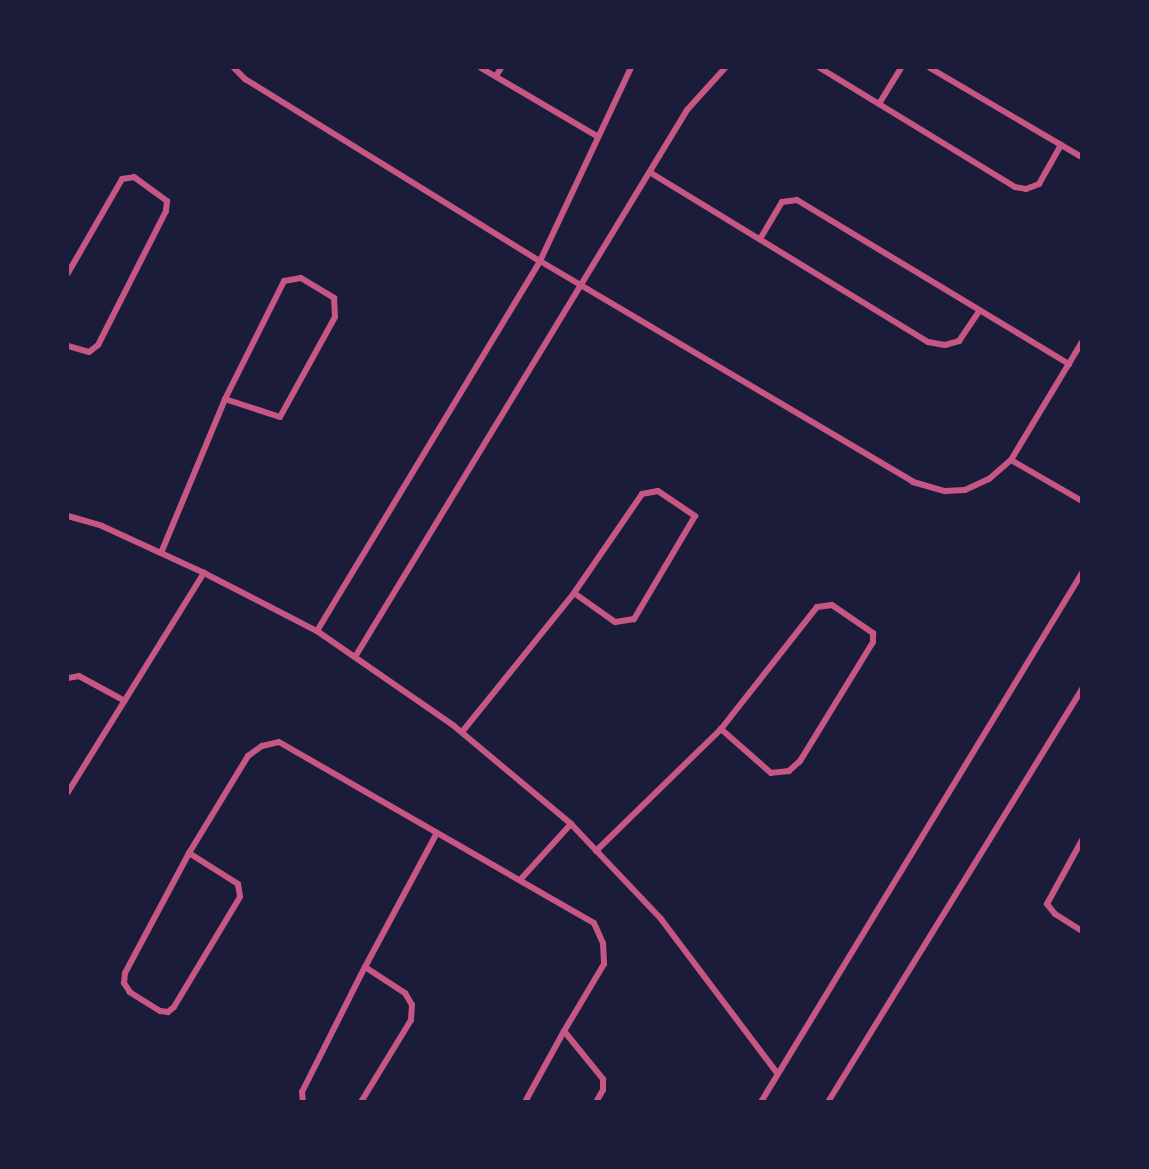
<!DOCTYPE html>
<html>
<head>
<meta charset="utf-8">
<style>
	body { margin:0 }
	#map { position:relative; width:1149px; height:1169px; overflow:hidden; background:#1b1b3a; font-family:Quicksand,sans-serif }
	div>[style] { position:absolute }
	.minor>* { height:6px; margin:-3px; padding:0 3px; transform-origin:3px; border-radius:3px; background:#c65784 }
	span { translate:-50% -50%; white-space:nowrap; text-align:center; line-height:1.15; -webkit-text-stroke:5px #1b1b3a; paint-order:stroke }
	.frame { position:absolute; inset:0; border:69px solid #1b1b3a; pointer-events:none }
</style>
</head>
<body>
<div id="map">
	<div class="minor">
		<div style="left:234px;top:68px;width:16px;rotate:45deg"></div>
		<div style="left:245px;top:79px;width:347px;rotate:31.7deg"></div>
		<div style="left:540px;top:261px;width:434px;rotate:30.6deg"></div>
		<div style="left:913px;top:482px;width:33px;rotate:16deg"></div>
		<div style="left:945px;top:491px;width:20px;rotate:-3deg"></div>
		<div style="left:965px;top:490px;width:26px;rotate:-25deg"></div>
		<div style="left:989px;top:479px;width:29px;rotate:-41deg"></div>
		<div style="left:1011px;top:460px;width:138px;rotate:-59deg"></div>
		<div style="left:481px;top:68px;width:134px;rotate:30.4deg"></div>
		<div style="left:820px;top:68px;width:228px;rotate:31.4deg"></div>
		<div style="left:1015px;top:187px;width:11px;rotate:10deg"></div>
		<div style="left:1026px;top:189px;width:14px;rotate:-21deg"></div>
		<div style="left:1039px;top:184px;width:45px;rotate:-60.6deg"></div>
		<div style="left:930px;top:68px;width:176px;rotate:30.4deg"></div>
		<div style="left:496px;top:76px;width:9px;rotate:-58deg"></div>
		<div style="left:879px;top:104px;width:42px;rotate:-58.6deg"></div>
		<div style="left:651px;top:173px;width:324px;rotate:31.4deg"></div>
		<div style="left:928px;top:342px;width:17px;rotate:10deg"></div>
		<div style="left:945px;top:345px;width:15px;rotate:-16deg"></div>
		<div style="left:959px;top:341px;width:37px;rotate:-56deg"></div>
		<div style="left:760px;top:239px;width:43px;rotate:-59.3deg"></div>
		<div style="left:782px;top:202px;width:15px;rotate:-8deg"></div>
		<div style="left:797px;top:200px;width:318px;rotate:31.1deg"></div>
		<div style="left:68px;top:273px;width:108px;rotate:-60.1deg"></div>
		<div style="left:122px;top:179px;width:12px;rotate:-9deg"></div>
		<div style="left:134px;top:177px;width:41px;rotate:36deg"></div>
		<div style="left:167px;top:201px;width:10px;rotate:96deg"></div>
		<div style="left:166px;top:211px;width:150px;rotate:116.9deg"></div>
		<div style="left:98px;top:345px;width:11px;rotate:142deg"></div>
		<div style="left:89px;top:352px;width:22px;rotate:-164deg"></div>
		<div style="left:1011px;top:460px;width:82px;rotate:30deg"></div>
		<div style="left:68px;top:516px;width:35px;rotate:16deg"></div>
		<div style="left:102px;top:526px;width:112px;rotate:24.7deg"></div>
		<div style="left:204px;top:573px;width:127px;rotate:27.2deg"></div>
		<div style="left:317px;top:631px;width:167px;rotate:34.7deg"></div>
		<div style="left:454px;top:726px;width:153px;rotate:39.9deg"></div>
		<div style="left:571px;top:824px;width:131px;rotate:46.5deg"></div>
		<div style="left:661px;top:919px;width:193px;rotate:53deg"></div>
		<div style="left:161px;top:553px;width:167px;rotate:-67.4deg"></div>
		<div style="left:225px;top:399px;width:132px;rotate:-63.4deg"></div>
		<div style="left:284px;top:281px;width:17px;rotate:-10deg"></div>
		<div style="left:301px;top:278px;width:39px;rotate:31deg"></div>
		<div style="left:334px;top:298px;width:19px;rotate:87deg"></div>
		<div style="left:335px;top:317px;width:114px;rotate:118.8deg"></div>
		<div style="left:280px;top:417px;width:58px;rotate:-161.9deg"></div>
		<div style="left:317px;top:631px;width:432px;rotate:-58.9deg"></div>
		<div style="left:540px;top:261px;width:213px;rotate:-64.8deg"></div>
		<div style="left:355px;top:657px;width:640px;rotate:-58.74deg"></div>
		<div style="left:687px;top:110px;width:57px;rotate:-47.9deg"></div>
		<div style="left:68px;top:678px;width:11px;rotate:-10deg"></div>
		<div style="left:79px;top:676px;width:52px;rotate:28.5deg"></div>
		<div style="left:462px;top:732px;width:179px;rotate:-51.1deg"></div>
		<div style="left:574px;top:593px;width:120px;rotate:-55.5deg"></div>
		<div style="left:642px;top:494px;width:16px;rotate:-11deg"></div>
		<div style="left:658px;top:491px;width:45px;rotate:34deg"></div>
		<div style="left:695px;top:516px;width:120px;rotate:120.6deg"></div>
		<div style="left:634px;top:619px;width:19px;rotate:171deg"></div>
		<div style="left:615px;top:622px;width:50px;rotate:-144.7deg"></div>
		<div style="left:68px;top:792px;width:258px;rotate:-58.2deg"></div>
		<div style="left:1082px;top:840px;width:73px;rotate:118.7deg"></div>
		<div style="left:1047px;top:904px;width:13px;rotate:51deg"></div>
		<div style="left:1055px;top:914px;width:32px;rotate:32deg"></div>
		<div style="left:596px;top:851px;width:175px;rotate:-44.3deg"></div>
		<div style="left:721px;top:729px;width:155px;rotate:-51.8deg"></div>
		<div style="left:817px;top:607px;width:15px;rotate:-8deg"></div>
		<div style="left:832px;top:605px;width:50px;rotate:34.3deg"></div>
		<div style="left:873px;top:633px;width:9px;rotate:90deg"></div>
		<div style="left:873px;top:642px;width:140px;rotate:121.5deg"></div>
		<div style="left:800px;top:761px;width:15px;rotate:138deg"></div>
		<div style="left:789px;top:771px;width:18px;rotate:174deg"></div>
		<div style="left:771px;top:773px;width:67px;rotate:-138.7deg"></div>
		<div style="left:189px;top:853px;width:114px;rotate:-58.7deg"></div>
		<div style="left:248px;top:756px;width:17px;rotate:-36deg"></div>
		<div style="left:262px;top:746px;width:17px;rotate:-13deg"></div>
		<div style="left:279px;top:742px;width:363px;rotate:29.9deg"></div>
		<div style="left:594px;top:923px;width:22px;rotate:66deg"></div>
		<div style="left:603px;top:943px;width:21px;rotate:87deg"></div>
		<div style="left:604px;top:964px;width:78px;rotate:120.8deg"></div>
		<div style="left:189px;top:853px;width:58px;rotate:32.3deg"></div>
		<div style="left:238px;top:884px;width:13px;rotate:81deg"></div>
		<div style="left:240px;top:897px;width:128px;rotate:121deg"></div>
		<div style="left:174px;top:1007px;width:8px;rotate:140deg"></div>
		<div style="left:168px;top:1012px;width:8px;rotate:-173deg"></div>
		<div style="left:160px;top:1011px;width:36px;rotate:-148deg"></div>
		<div style="left:130px;top:992px;width:11px;rotate:-124deg"></div>
		<div style="left:124px;top:983px;width:10px;rotate:-84deg"></div>
		<div style="left:125px;top:973px;width:136px;rotate:-61.9deg"></div>
		<div style="left:520px;top:880px;width:76px;rotate:-47.7deg"></div>
		<div style="left:365px;top:967px;width:152px;rotate:-61.8deg"></div>
		<div style="left:303px;top:1102px;width:10px;rotate:-96deg"></div>
		<div style="left:302px;top:1092px;width:140px;rotate:-63.3deg"></div>
		<div style="left:365px;top:967px;width:48px;rotate:33deg"></div>
		<div style="left:405px;top:993px;width:14px;rotate:60deg"></div>
		<div style="left:412px;top:1005px;width:15px;rotate:94deg"></div>
		<div style="left:411px;top:1020px;width:96px;rotate:121.4deg"></div>
		<div style="left:525px;top:1102px;width:81px;rotate:-61.2deg"></div>
		<div style="left:564px;top:1031px;width:62px;rotate:50.9deg"></div>
		<div style="left:603px;top:1079px;width:11px;rotate:90deg"></div>
		<div style="left:603px;top:1090px;width:14px;rotate:120deg"></div>
		<div style="left:761px;top:1102px;width:619px;rotate:-58.75deg"></div>
		<div style="left:828px;top:1102px;width:485px;rotate:-58.4deg"></div>
	</div>
	<div class="frame"></div>
</div>
</body>
</html>
